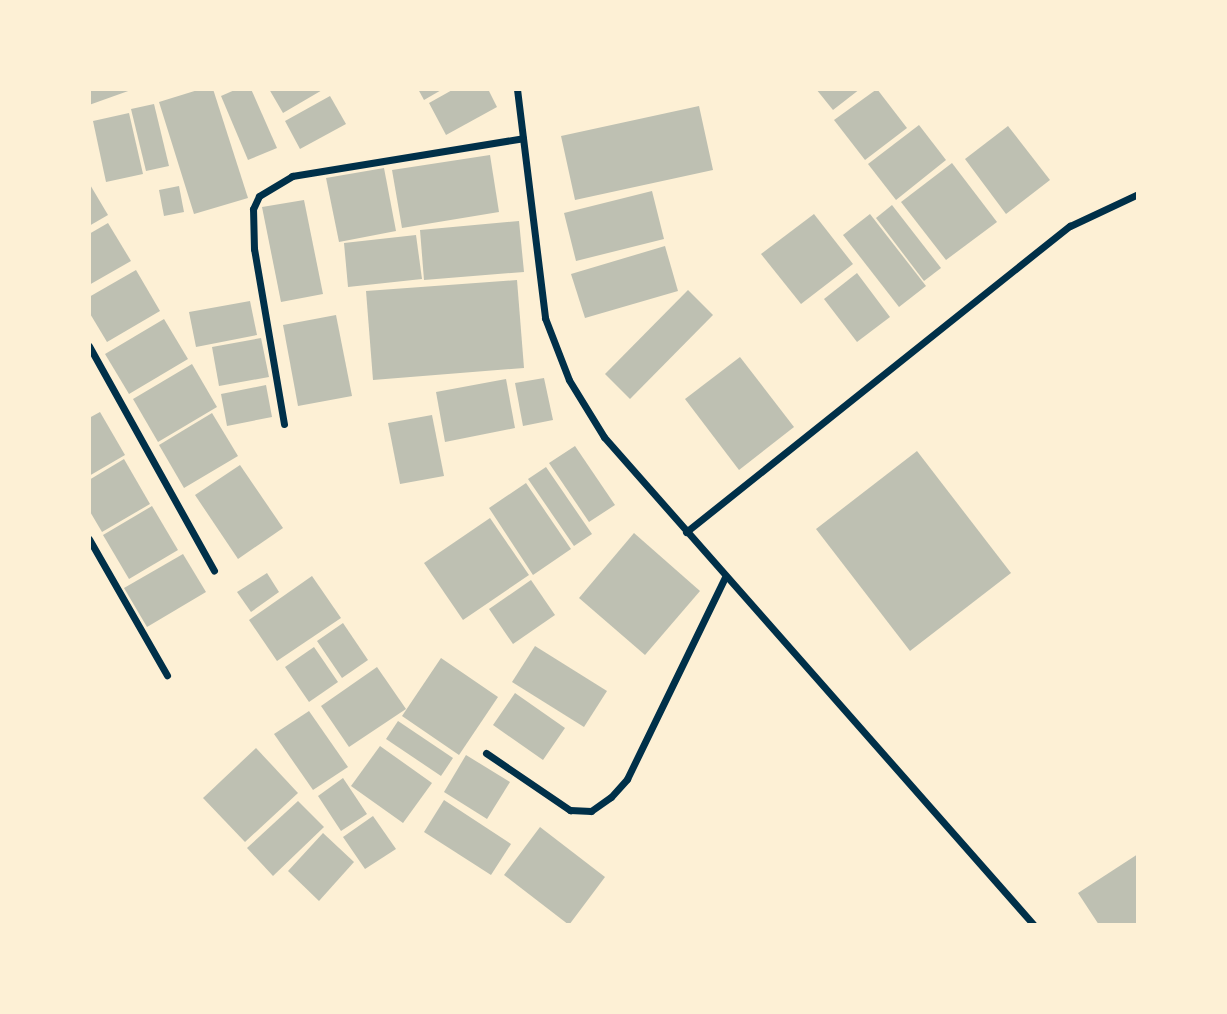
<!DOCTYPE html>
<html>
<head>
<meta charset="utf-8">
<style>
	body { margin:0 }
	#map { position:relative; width:1227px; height:1014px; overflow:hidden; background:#fdf0d5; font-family:"Fira Sans Condensed",sans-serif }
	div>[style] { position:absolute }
	.building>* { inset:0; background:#bec0b2 }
	.minor>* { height:7px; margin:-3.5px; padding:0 3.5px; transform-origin:3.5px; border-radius:3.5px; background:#003049 }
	span { translate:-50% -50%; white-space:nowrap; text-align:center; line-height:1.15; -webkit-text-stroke:5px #fdf0d5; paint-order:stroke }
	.frame { position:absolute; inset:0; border:91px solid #fdf0d5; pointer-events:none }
</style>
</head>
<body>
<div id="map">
	<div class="building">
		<div style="clip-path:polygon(89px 89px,131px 89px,131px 90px,89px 105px)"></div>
		<div style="clip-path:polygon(201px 89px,213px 89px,248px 198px,194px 214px,159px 102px)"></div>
		<div style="clip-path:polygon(237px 89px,251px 89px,277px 148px,248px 160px,221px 96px)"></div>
		<div style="clip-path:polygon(269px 89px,324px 89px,283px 113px)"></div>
		<div style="clip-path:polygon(418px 89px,443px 89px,424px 100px)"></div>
		<div style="clip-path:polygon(454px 89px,488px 89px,497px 107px,446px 135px,429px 103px)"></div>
		<div style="clip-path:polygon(816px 89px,860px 89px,833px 110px)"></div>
		<div style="clip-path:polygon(877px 89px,907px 128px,865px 160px,834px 120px)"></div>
		<div style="clip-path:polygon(330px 96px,346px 124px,300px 149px,285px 121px)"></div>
		<div style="clip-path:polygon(154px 104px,169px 166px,146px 171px,131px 109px)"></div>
		<div style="clip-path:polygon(699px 106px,713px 170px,575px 200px,561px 136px)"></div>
		<div style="clip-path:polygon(129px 113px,143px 174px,106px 182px,93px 121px)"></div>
		<div style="clip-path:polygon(919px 125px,946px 160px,896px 200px,868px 164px)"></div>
		<div style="clip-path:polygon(1008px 126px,1050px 180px,1006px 214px,965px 159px)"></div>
		<div style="clip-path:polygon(490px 155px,499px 212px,402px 228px,392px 170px)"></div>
		<div style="clip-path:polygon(952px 163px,997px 222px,946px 260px,901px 202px)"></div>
		<div style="clip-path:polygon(384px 168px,396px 231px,339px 242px,326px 178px)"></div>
		<div style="clip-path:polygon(89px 183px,108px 215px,89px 226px)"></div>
		<div style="clip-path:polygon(179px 186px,184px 212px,164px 216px,159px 190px)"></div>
		<div style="clip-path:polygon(652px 191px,664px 239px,576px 261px,564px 213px)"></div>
		<div style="clip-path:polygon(304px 200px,323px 294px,281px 302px,262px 207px)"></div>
		<div style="clip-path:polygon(892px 205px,941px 268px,924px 281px,876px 218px)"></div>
		<div style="clip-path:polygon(814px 214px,853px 264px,801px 304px,761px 254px)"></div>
		<div style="clip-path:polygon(870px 214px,926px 286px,899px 307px,843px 235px)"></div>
		<div style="clip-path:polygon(519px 221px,524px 272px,424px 280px,420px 230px)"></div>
		<div style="clip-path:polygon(108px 223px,131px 261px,89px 285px,89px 234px)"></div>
		<div style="clip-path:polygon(416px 235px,422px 279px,348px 287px,344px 243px)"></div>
		<div style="clip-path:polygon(665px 246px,678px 291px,585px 318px,571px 274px)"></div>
		<div style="clip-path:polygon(136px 270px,160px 311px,107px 342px,89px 312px,89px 297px)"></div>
		<div style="clip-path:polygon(857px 273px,890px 317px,857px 342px,824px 299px)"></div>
		<div style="clip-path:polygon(517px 280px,524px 368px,373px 380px,366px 291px)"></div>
		<div style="clip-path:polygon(688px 290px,713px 315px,630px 399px,605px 374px)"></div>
		<div style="clip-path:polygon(250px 301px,257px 335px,196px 347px,189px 312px)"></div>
		<div style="clip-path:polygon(336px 315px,352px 396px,298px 406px,283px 325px)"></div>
		<div style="clip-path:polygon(164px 319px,188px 359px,129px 394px,105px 354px)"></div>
		<div style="clip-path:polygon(261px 338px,269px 377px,219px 386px,212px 347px)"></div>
		<div style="clip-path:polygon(740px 357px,794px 427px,739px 470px,685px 399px)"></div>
		<div style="clip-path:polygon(192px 364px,217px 407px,158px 442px,133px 399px)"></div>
		<div style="clip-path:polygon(544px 378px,553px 420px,523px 426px,515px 383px)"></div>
		<div style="clip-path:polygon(506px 379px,515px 428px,445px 442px,436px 392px)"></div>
		<div style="clip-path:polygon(266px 385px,272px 417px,227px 426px,221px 394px)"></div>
		<div style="clip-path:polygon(100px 412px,125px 455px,89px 476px,89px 418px)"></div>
		<div style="clip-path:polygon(212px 413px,238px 456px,184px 488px,159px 445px)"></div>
		<div style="clip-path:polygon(432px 415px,444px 476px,400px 484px,388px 423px)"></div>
		<div style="clip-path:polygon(575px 446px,615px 505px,589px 522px,549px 463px)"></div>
		<div style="clip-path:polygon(917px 451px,1011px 573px,910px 651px,816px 529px)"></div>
		<div style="clip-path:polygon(124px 459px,150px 504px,102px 532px,89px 510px,89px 480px)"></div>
		<div style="clip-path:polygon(240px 465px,283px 528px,238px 559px,195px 495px)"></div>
		<div style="clip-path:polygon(546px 467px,592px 534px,574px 546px,528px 479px)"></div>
		<div style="clip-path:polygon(526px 483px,571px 549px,533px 575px,489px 508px)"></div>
		<div style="clip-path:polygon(152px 506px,178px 550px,129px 579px,103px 535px)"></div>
		<div style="clip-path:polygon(490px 518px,529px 575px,463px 620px,424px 563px)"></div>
		<div style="clip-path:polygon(634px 533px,700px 591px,645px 655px,579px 598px)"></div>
		<div style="clip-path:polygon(183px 554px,206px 592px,147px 627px,124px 588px)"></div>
		<div style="clip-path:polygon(267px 573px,279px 592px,251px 612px,237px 592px)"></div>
		<div style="clip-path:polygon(312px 576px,341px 618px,277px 661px,249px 620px)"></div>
		<div style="clip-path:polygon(531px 580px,555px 615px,513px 644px,489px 609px)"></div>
		<div style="clip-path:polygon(343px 623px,368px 660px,342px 678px,317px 641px)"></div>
		<div style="clip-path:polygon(535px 646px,607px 691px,584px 727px,512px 682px)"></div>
		<div style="clip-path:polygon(314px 647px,338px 682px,309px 702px,285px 667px)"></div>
		<div style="clip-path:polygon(441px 658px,498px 697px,459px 755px,402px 716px)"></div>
		<div style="clip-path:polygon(377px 667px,406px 709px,349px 747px,321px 706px)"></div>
		<div style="clip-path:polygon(515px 693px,565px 728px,543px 760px,493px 725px)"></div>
		<div style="clip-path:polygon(309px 711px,348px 767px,313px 790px,274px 734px)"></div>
		<div style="clip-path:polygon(398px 721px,453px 758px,441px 776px,386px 739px)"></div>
		<div style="clip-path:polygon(380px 746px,432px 783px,403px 823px,351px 786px)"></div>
		<div style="clip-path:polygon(256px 748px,298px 793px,245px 842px,203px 798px)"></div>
		<div style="clip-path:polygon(466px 755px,510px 782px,487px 819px,444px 792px)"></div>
		<div style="clip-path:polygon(343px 778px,367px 814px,341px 831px,318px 796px)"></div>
		<div style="clip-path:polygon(444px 800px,511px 844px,491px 875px,424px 832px)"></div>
		<div style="clip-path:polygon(298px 801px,324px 827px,273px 876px,247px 848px)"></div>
		<div style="clip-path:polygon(373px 816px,396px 849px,365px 869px,343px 837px)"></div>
		<div style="clip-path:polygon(540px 827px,605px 877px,569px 925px,504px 875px)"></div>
		<div style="clip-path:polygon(323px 833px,354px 862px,319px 901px,288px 871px)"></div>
		<div style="clip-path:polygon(1138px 854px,1138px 925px,1099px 925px,1078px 893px)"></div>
	</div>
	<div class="minor">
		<div style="left:517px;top:89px;width:231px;rotate:83deg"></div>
		<div style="left:545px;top:318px;width:66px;rotate:68.8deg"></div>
		<div style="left:569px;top:380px;width:67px;rotate:58.4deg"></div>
		<div style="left:604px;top:437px;width:650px;rotate:48.62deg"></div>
		<div style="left:89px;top:346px;width:257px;rotate:60.9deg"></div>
		<div style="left:284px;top:424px;width:178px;rotate:-99.7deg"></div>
		<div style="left:254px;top:249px;width:40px;rotate:-91.4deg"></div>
		<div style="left:253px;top:209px;width:14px;rotate:-65deg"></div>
		<div style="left:259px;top:196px;width:39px;rotate:-31deg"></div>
		<div style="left:292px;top:176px;width:234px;rotate:-9.3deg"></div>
		<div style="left:686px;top:532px;width:491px;rotate:-38.6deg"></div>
		<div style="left:1070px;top:226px;width:75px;rotate:-25.2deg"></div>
		<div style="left:89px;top:539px;width:157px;rotate:60.2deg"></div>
		<div style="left:486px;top:753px;width:102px;rotate:34.2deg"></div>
		<div style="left:570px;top:810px;width:21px;rotate:3deg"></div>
		<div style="left:591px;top:811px;width:24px;rotate:-35deg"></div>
		<div style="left:611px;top:797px;width:24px;rotate:-48deg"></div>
		<div style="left:627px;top:779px;width:225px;rotate:-64.1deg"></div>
	</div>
	<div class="frame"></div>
</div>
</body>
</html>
